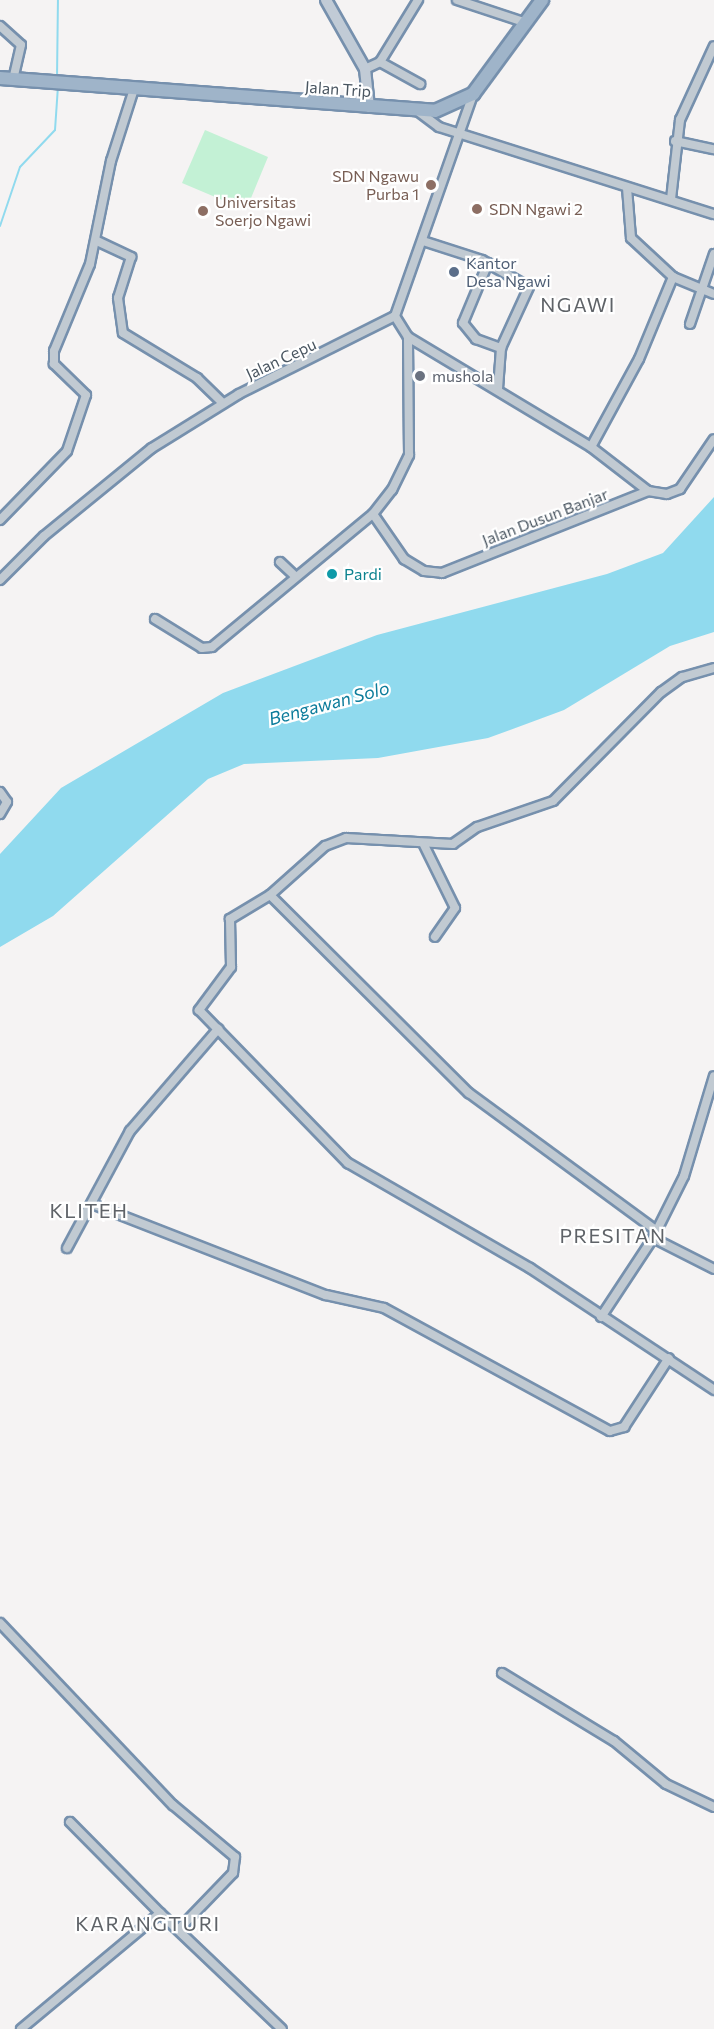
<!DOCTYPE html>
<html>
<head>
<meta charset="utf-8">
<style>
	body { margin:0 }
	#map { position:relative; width:714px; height:2029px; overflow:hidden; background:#f5f3f3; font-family:Commissioner,sans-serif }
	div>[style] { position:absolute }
	.green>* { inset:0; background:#c3f1d5 }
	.water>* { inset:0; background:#90daee }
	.stream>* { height:2px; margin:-1px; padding:0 1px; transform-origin:1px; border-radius:1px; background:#90daee }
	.roads { filter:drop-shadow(2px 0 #7690ad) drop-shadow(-2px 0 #7690ad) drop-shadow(0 2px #7690ad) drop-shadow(0 -2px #7690ad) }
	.minor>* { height:8px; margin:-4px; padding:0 4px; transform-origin:4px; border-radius:4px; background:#c1cad2 }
	.secondary>* { height:10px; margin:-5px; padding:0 5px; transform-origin:5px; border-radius:5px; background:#c1cbd6 }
	.trunk>* { height:12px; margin:-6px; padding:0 6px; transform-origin:6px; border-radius:6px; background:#9fb4c9 }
	.dots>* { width:16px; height:16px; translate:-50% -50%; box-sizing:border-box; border:3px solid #fff; border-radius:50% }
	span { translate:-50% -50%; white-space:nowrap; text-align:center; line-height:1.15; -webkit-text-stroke:4.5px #fff; paint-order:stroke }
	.street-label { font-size:16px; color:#4a5661 }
	.education-label { font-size:16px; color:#785e54 }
	.right { translate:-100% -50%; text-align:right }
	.left { translate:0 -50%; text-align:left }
	.service-label { font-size:16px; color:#4e5e75 }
	.worship-label { font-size:16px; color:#5b616d }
	.culture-label { font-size:16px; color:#0d838f }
	.water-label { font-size:18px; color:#0c7c9b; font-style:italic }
	.quarter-label { font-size:20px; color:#5f6368; letter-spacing:1.5px }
</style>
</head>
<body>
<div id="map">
	<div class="green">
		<div style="clip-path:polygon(205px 130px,268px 157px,246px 210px,182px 183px)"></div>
	</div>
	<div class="water">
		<div style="clip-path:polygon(714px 497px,714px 632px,670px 646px,564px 710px,488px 738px,378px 758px,244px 764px,208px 779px,53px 916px,0 947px,0 854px,61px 788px,223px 693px,377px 635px,607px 574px,663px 553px)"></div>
	</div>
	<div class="stream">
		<div style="left:57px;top:78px;width:78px;rotate:-89.3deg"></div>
		<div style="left:0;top:226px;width:62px;rotate:-71.3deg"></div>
		<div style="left:20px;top:167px;width:51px;rotate:-46.6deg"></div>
		<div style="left:55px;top:130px;width:44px;rotate:-86.1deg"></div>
	</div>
	<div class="roads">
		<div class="minor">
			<div style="left:457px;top:0;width:71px;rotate:18.2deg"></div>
			<div style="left:0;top:26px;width:28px;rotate:42deg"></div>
			<div style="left:21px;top:45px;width:35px;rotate:103deg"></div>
			<div style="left:380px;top:62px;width:46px;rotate:28.8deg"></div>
			<div style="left:365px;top:69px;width:17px;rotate:-25deg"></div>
			<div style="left:380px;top:62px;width:73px;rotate:-58.5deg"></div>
			<div style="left:419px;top:112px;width:25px;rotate:37deg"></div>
			<div style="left:439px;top:127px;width:288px;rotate:17.6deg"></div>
			<div style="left:675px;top:141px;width:40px;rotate:12deg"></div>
			<div style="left:627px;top:188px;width:50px;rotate:85.4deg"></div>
			<div style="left:631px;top:238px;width:57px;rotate:42.9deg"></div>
			<div style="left:673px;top:277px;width:44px;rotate:22.5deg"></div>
			<div style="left:671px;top:199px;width:80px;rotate:-83.5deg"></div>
			<div style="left:680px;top:120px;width:81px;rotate:-65.3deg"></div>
			<div style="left:97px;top:241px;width:38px;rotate:25deg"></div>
			<div style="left:131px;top:257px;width:43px;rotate:107.6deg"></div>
			<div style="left:118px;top:298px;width:35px;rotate:82deg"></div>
			<div style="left:123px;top:333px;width:87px;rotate:31.3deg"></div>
			<div style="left:197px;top:378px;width:36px;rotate:44deg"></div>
			<div style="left:423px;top:241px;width:62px;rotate:17.9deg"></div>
			<div style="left:482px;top:260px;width:54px;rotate:29.9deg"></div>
			<div style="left:529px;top:287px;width:67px;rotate:114.7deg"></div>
			<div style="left:501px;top:348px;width:41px;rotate:94.2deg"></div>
			<div style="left:488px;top:263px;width:65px;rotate:112.6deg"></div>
			<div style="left:463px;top:323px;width:21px;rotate:51deg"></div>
			<div style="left:476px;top:339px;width:27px;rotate:20deg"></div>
			<div style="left:690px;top:324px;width:74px;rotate:-71.1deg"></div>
			<div style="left:408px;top:337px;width:214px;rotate:31deg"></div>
			<div style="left:591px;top:447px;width:72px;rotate:37.7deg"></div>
			<div style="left:648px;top:491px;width:19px;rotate:9deg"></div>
			<div style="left:667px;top:494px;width:14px;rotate:-21deg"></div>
			<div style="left:680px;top:489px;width:60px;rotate:-55.8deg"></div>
			<div style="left:591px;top:447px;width:100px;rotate:-61.4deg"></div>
			<div style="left:639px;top:359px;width:89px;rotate:-67.5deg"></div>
			<div style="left:373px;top:514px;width:55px;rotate:55.4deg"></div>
			<div style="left:404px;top:559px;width:23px;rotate:31deg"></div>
			<div style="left:424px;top:571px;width:18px;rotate:6deg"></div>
			<div style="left:442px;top:573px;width:222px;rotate:-21.7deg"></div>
			<div style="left:0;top:520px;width:96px;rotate:-45.8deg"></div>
			<div style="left:67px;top:451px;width:59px;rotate:-71.3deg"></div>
			<div style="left:86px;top:395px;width:45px;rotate:-135.9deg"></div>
			<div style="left:54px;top:364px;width:13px;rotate:-90deg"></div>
			<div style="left:54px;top:351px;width:94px;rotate:-67.5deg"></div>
			<div style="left:90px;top:264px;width:105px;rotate:-78.5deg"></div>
			<div style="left:111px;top:161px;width:76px;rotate:-72.3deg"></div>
			<div style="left:280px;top:562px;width:21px;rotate:43deg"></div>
			<div style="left:0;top:580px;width:62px;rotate:-45deg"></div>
			<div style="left:44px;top:536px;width:139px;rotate:-39.2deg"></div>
			<div style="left:152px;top:448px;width:102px;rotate:-31.8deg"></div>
			<div style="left:239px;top:394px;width:174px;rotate:-26.6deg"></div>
			<div style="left:395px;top:316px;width:235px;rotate:-70.6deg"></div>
			<div style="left:155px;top:619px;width:55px;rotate:31.7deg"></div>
			<div style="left:202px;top:648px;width:10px;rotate:-6deg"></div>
			<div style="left:212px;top:647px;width:209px;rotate:-39.6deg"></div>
			<div style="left:373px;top:514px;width:31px;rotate:-52deg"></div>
			<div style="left:392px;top:490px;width:39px;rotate:-64deg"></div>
			<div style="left:409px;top:455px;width:118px;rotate:-90.5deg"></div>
			<div style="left:408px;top:337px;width:25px;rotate:-122deg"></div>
			<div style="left:714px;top:668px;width:33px;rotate:164deg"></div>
			<div style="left:682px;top:677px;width:26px;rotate:144deg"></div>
			<div style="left:661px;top:692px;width:153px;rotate:134.7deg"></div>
			<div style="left:553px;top:801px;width:80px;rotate:161.1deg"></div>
			<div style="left:477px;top:827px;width:29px;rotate:145deg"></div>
			<div style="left:453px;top:844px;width:107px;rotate:-176.8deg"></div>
			<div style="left:346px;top:838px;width:22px;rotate:159deg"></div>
			<div style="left:325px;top:846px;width:74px;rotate:138.3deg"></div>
			<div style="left:270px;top:895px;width:47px;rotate:149deg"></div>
			<div style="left:230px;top:919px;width:48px;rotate:88.8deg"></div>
			<div style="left:231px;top:967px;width:54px;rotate:126.7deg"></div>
			<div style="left:199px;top:1010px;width:214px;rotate:45.8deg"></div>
			<div style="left:348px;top:1163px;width:210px;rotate:30deg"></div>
			<div style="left:530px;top:1268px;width:221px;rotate:33.5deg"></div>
			<div style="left:0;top:792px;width:12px;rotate:55deg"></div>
			<div style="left:7px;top:802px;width:14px;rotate:120deg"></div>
			<div style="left:424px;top:845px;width:70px;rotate:63.8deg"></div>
			<div style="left:455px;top:908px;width:35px;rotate:125deg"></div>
			<div style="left:270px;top:895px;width:281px;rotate:44.9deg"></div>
			<div style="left:469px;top:1093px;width:233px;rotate:36.3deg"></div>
			<div style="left:92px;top:1204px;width:251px;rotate:21.3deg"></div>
			<div style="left:326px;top:1295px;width:59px;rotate:12.6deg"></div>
			<div style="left:384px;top:1308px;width:257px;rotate:28.6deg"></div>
			<div style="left:610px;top:1431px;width:15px;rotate:-16deg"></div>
			<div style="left:624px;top:1427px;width:82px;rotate:-56.9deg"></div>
			<div style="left:653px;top:1238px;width:68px;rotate:26.9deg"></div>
			<div style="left:67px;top:1248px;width:133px;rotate:-61.7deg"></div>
			<div style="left:130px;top:1131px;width:135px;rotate:-49.2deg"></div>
			<div style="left:601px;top:1317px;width:95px;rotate:-56.6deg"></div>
			<div style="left:653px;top:1238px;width:69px;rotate:-63.4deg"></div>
			<div style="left:684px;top:1176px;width:104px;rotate:-73.3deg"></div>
			<div style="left:0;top:1623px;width:251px;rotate:46.5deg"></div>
			<div style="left:173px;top:1805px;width:81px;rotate:40deg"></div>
			<div style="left:235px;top:1857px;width:16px;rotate:97deg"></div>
			<div style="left:233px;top:1873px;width:76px;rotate:133.9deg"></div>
			<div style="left:502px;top:1673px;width:131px;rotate:31.3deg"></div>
			<div style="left:614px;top:1741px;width:67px;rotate:39.6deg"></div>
			<div style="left:666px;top:1784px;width:53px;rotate:25.6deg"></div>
			<div style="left:70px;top:1822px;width:128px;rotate:45.3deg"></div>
			<div style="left:21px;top:2029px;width:181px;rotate:-39.8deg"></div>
			<div style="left:160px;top:1913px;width:168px;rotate:43.6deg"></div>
		</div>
		<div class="secondary">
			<div style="left:326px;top:0;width:79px;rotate:60.5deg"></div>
			<div style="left:365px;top:69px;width:38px;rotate:84deg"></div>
		</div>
		<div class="trunk">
			<div style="left:0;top:78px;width:436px;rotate:4.3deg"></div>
			<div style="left:435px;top:111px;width:42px;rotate:-24.1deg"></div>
			<div style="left:473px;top:94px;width:117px;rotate:-53.7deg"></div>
		</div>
	</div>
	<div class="dots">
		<div style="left:431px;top:185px;background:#8d6e63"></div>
		<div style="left:477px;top:209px;background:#8d6e63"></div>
		<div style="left:203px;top:211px;background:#8d6e63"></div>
		<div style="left:454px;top:272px;background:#5c6f8a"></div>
		<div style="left:420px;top:376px;background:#6b7280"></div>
		<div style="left:332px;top:574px;background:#0f9aa8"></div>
	</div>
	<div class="street-label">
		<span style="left:338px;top:89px;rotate:4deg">Jalan Trip</span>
		<span style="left:281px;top:359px;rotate:-25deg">Jalan Cepu</span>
		<span style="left:545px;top:517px;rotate:-21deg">Jalan Dusun Banjar</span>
	</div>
	<div class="education-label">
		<span class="right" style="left:419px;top:185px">SDN Ngawu<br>Purba 1</span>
		<span class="left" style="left:215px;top:211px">Universitas<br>Soerjo Ngawi</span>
		<span class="left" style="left:489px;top:209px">SDN Ngawi 2</span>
	</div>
	<div class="service-label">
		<span class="left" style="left:466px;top:272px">Kantor<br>Desa Ngawi</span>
	</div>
	<div class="worship-label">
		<span class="left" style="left:432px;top:376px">mushola</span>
	</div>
	<div class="culture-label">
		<span class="left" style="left:344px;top:574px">Pardi</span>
	</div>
	<div class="water-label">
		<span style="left:329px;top:703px;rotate:-15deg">Bengawan Solo</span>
	</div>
	<div class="quarter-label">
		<span style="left:578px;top:304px">NGAWI</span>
		<span style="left:89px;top:1210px">KLITEH</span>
		<span style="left:613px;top:1235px">PRESITAN</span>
		<span style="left:148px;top:1923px">KARANGTURI</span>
	</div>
</div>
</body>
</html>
